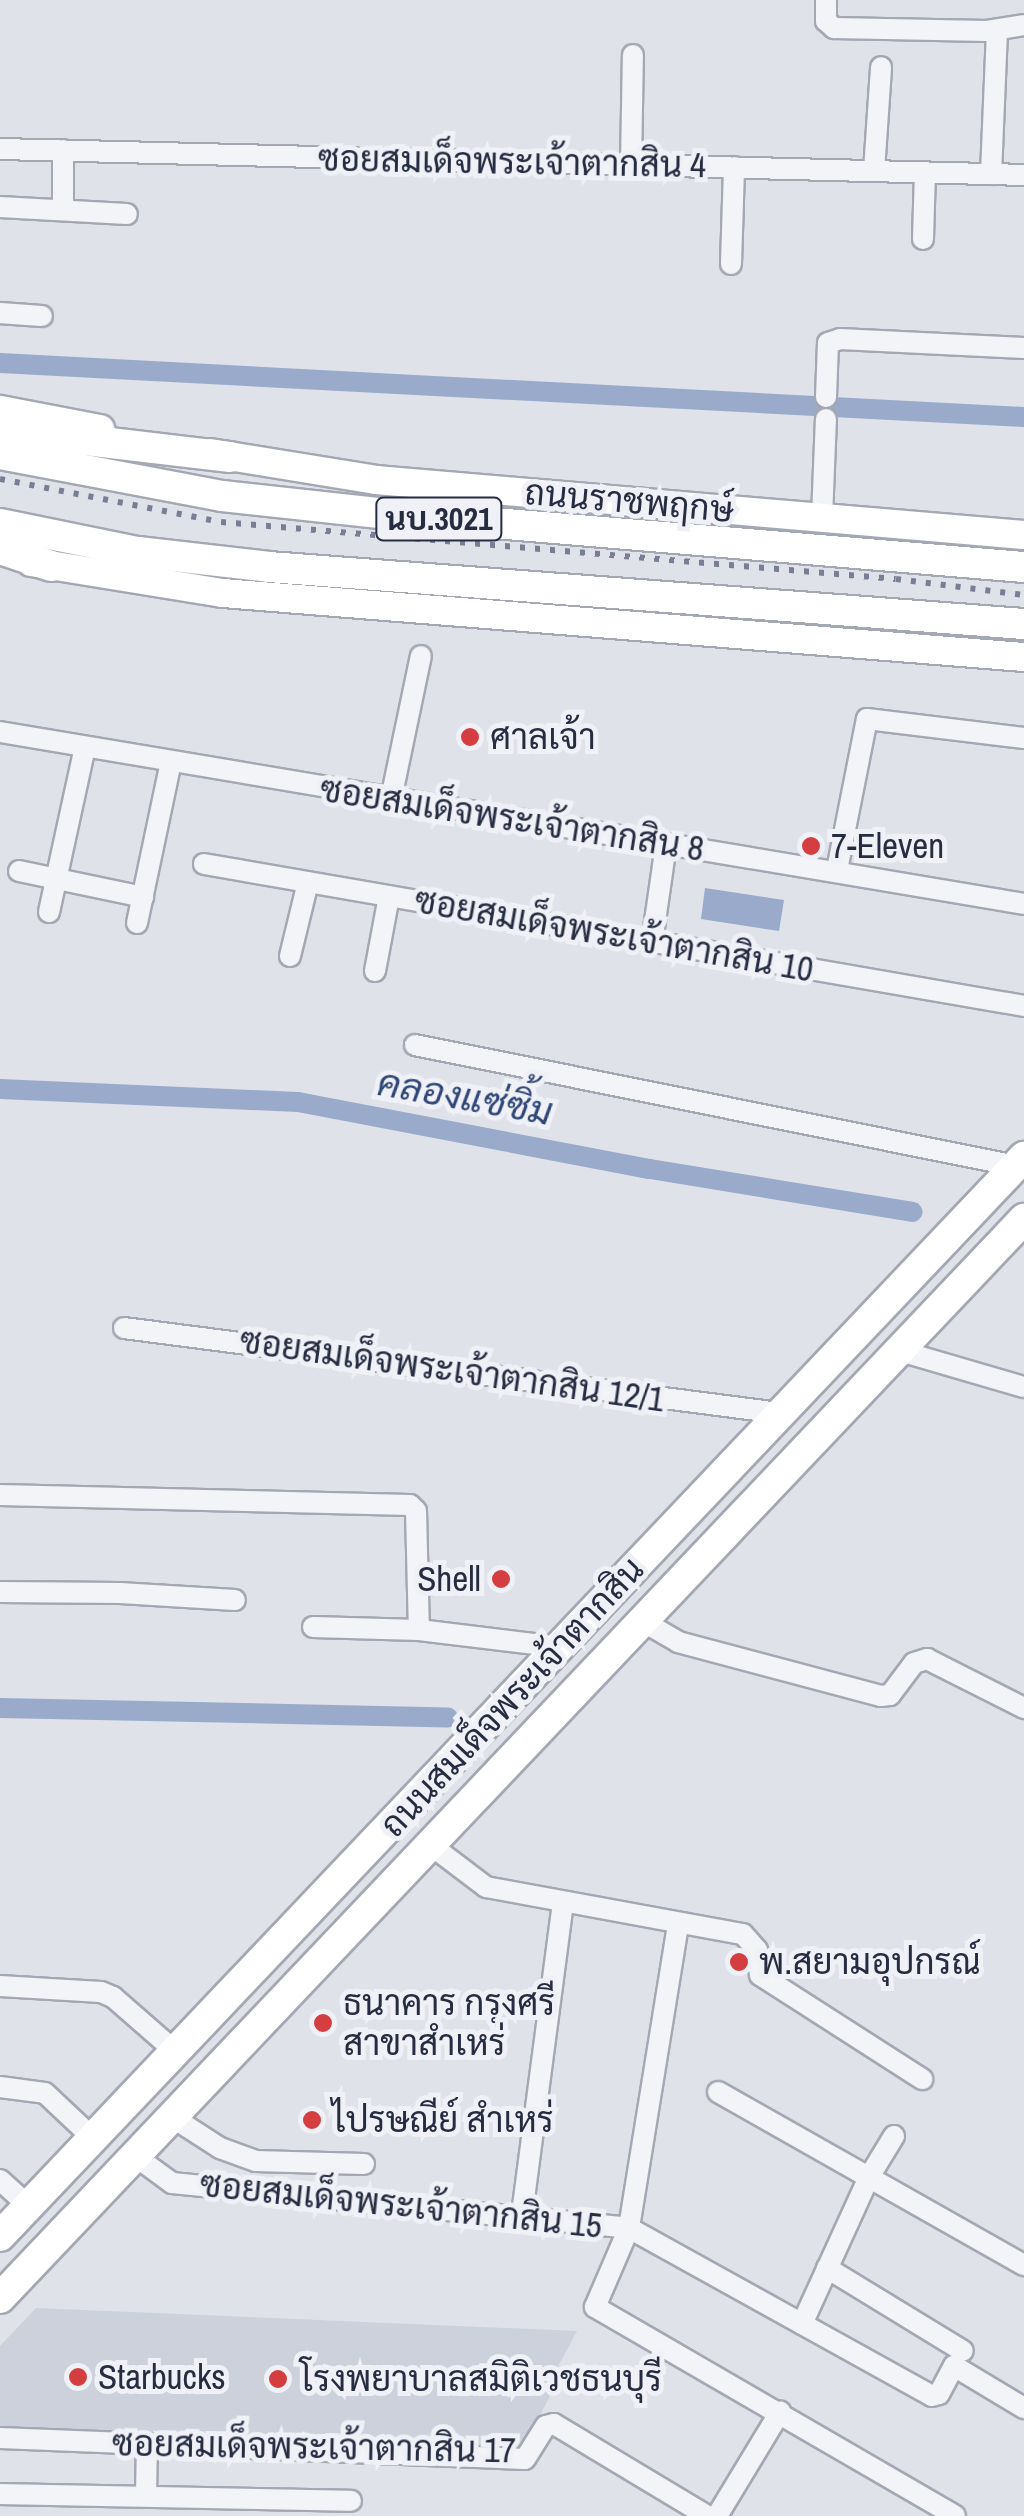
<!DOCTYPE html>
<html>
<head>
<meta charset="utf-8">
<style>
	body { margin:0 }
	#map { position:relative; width:1024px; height:2516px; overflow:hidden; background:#dfe2e9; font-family:"Archivo Narrow",Sarabun,sans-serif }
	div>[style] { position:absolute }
	.built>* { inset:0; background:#cdd1db }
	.water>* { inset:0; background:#99aacb }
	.canal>* { height:20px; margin:-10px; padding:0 10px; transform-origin:10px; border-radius:10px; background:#99aacb }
	.roads { filter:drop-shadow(2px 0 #a4a8b3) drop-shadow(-2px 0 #a4a8b3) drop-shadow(0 2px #a4a8b3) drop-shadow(0 -2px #a4a8b3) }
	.minor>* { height:20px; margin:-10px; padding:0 10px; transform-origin:10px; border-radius:10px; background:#f2f4f7 }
	.secondary>* { height:28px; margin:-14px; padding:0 14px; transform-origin:14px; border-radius:14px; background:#fff }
	.primary>* { height:30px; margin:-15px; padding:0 15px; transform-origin:15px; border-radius:15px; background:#fff }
	.rail>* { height:6px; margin-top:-3px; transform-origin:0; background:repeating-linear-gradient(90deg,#787f94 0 5px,transparent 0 15px) }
	.dots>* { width:28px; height:28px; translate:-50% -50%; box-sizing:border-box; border:5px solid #eff1f7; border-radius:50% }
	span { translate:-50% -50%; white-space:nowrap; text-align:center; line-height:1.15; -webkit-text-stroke:10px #eff1f7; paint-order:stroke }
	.shield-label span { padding:2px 8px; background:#eff1f7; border:2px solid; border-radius:8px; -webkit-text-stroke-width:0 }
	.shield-label { font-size:32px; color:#272d41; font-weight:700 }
	.street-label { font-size:35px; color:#272d41 }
	.poi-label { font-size:35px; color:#272d41 }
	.left { translate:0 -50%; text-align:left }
	.right { translate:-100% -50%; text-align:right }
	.water-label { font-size:38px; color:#304677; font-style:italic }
</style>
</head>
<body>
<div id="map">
	<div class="built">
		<div style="clip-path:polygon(36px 2308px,577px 2331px,553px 2376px,558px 2381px,522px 2449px,0 2427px,0 2346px)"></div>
	</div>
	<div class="water">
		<div style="clip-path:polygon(705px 888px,784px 900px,779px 931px,701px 919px)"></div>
	</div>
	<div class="canal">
		<div style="left:0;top:363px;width:1025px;rotate:3.02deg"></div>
		<div style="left:0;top:1089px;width:298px;rotate:2.5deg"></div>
		<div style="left:298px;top:1102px;width:358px;rotate:10.8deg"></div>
		<div style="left:650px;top:1169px;width:266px;rotate:9.3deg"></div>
		<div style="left:0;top:1708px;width:448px;rotate:1.2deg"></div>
	</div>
	<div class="roads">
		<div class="minor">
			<div style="left:826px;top:0;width:21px;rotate:90deg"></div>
			<div style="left:826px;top:21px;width:11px;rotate:41deg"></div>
			<div style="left:834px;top:28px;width:153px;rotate:1.1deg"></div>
			<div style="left:987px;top:31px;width:37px;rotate:-9deg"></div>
			<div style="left:0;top:149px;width:1024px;rotate:1.45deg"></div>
			<div style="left:63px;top:150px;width:59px;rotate:90deg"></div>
			<div style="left:631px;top:165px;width:110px;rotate:-89deg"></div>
			<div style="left:874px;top:171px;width:104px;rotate:-86.1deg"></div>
			<div style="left:991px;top:174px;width:144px;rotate:-87.6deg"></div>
			<div style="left:0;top:207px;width:127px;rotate:3.2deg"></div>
			<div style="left:923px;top:239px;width:67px;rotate:-88.3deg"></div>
			<div style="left:731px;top:264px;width:97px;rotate:-88.2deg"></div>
			<div style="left:0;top:313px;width:42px;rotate:4.1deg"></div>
			<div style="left:826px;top:397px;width:54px;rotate:-87.9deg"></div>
			<div style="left:828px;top:343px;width:13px;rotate:-18deg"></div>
			<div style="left:840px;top:339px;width:184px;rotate:2.8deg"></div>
			<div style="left:822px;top:517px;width:98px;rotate:-87.7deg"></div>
			<div style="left:0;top:732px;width:1038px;rotate:9.53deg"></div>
			<div style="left:391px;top:799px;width:146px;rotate:-78.2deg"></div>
			<div style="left:204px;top:864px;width:832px;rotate:9.82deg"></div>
			<div style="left:837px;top:870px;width:154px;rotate:-78.8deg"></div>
			<div style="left:867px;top:719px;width:158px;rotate:6.9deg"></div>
			<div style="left:19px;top:871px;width:127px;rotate:11.8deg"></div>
			<div style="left:49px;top:912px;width:169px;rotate:-77.7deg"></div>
			<div style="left:137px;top:923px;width:165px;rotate:-78.1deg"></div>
			<div style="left:652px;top:942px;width:98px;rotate:-81.8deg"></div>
			<div style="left:290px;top:956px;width:76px;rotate:-76.3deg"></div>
			<div style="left:375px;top:971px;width:76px;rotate:-79.4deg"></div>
			<div style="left:415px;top:1045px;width:613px;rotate:11.38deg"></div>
			<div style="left:124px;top:1328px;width:660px;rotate:7.39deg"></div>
			<div style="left:900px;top:1351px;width:129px;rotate:16.2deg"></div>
			<div style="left:0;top:1495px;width:410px;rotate:1.4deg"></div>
			<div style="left:410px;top:1505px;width:8px;rotate:45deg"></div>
			<div style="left:416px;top:1511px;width:119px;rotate:88.6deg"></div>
			<div style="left:0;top:1592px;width:120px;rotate:0.5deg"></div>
			<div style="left:120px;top:1593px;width:115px;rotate:3.5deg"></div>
			<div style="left:644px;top:1622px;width:39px;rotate:30deg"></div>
			<div style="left:678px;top:1642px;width:210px;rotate:14.9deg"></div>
			<div style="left:881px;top:1696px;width:9px;rotate:-6deg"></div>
			<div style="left:890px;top:1695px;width:40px;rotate:-53deg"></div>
			<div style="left:914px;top:1663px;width:14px;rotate:-17deg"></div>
			<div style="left:927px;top:1659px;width:109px;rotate:26.8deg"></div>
			<div style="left:313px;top:1627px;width:106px;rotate:1.6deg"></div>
			<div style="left:419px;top:1630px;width:142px;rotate:6.9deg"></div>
			<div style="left:432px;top:1846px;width:68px;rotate:37.2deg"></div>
			<div style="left:486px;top:1887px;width:261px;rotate:10.4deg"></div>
			<div style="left:743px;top:1934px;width:21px;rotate:49deg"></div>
			<div style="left:757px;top:1950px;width:25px;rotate:83deg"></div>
			<div style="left:760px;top:1975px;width:193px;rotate:32.7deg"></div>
			<div style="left:678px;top:1925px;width:307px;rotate:99.2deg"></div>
			<div style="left:629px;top:2228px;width:86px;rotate:113.3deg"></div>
			<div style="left:595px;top:2307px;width:416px;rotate:30.1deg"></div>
			<div style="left:0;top:1986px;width:101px;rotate:3.4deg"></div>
			<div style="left:101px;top:1992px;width:13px;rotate:23deg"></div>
			<div style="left:113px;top:1997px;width:84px;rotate:41.1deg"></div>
			<div style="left:0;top:2087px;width:45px;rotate:7.6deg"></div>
			<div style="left:45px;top:2093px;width:66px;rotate:43.2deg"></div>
			<div style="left:718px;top:2092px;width:352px;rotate:29.5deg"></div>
			<div style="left:172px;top:2117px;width:57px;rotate:32.9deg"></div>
			<div style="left:220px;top:2148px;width:38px;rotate:20deg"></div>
			<div style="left:256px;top:2161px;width:108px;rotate:1.6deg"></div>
			<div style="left:135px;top:2156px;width:46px;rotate:36.1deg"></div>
			<div style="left:172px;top:2183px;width:459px;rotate:5.6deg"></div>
			<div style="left:629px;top:2228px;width:346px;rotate:29deg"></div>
			<div style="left:932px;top:2396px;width:7px;rotate:-16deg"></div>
			<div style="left:939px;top:2394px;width:32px;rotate:-62deg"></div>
			<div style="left:954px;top:2366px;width:82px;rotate:31deg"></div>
			<div style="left:0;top:2180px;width:39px;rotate:42deg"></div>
			<div style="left:522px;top:2214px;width:313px;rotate:-82.5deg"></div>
			<div style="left:827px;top:2268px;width:159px;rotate:31.4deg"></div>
			<div style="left:802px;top:2324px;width:162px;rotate:-65.5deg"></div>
			<div style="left:869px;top:2177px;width:48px;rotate:-58.6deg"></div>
			<div style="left:0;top:2438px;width:525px;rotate:2.29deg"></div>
			<div style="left:525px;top:2459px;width:39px;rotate:-58deg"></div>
			<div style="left:546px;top:2426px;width:8px;rotate:-14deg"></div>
			<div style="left:554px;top:2424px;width:179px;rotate:31deg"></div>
			<div style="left:0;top:2494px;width:351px;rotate:1.1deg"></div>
			<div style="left:146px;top:2495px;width:51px;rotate:-88.9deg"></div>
			<div style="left:717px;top:2516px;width:122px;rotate:-58.8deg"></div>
		</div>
		<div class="secondary">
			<div style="left:0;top:410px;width:102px;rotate:10.8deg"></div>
			<div style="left:210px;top:453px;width:168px;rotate:9.2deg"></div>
			<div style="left:376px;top:480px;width:650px;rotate:4.85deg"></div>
			<div style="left:31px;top:562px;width:194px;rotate:9.2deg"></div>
			<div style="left:223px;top:593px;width:804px;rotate:4.57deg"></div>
		</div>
		<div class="primary">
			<div style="left:0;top:430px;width:232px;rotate:6.7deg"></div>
			<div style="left:0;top:454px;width:226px;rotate:10.7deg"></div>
			<div style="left:222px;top:496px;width:177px;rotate:6.2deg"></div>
			<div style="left:398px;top:515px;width:628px;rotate:4.75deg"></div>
			<div style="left:0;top:524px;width:141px;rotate:11.5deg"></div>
			<div style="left:138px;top:552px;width:132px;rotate:6.5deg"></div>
			<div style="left:269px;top:567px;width:757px;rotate:4.32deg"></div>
			<div style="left:0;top:549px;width:54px;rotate:18.4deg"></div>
			<div style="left:0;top:2236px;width:1488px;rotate:-46.5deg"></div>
			<div style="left:0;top:2298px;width:1488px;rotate:-46.5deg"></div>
		</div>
	</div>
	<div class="rail">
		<div style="left:0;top:479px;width:225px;rotate:11deg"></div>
		<div style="left:221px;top:522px;width:677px;rotate:4.83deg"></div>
		<div style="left:896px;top:579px;width:129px;rotate:7.1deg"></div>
	</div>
	<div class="dots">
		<div style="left:470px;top:737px;background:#d43e40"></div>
		<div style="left:811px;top:846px;background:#d43e40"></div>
		<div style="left:501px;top:1579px;background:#d43e40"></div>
		<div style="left:739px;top:1962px;background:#d43e40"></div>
		<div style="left:323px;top:2023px;background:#d43e40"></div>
		<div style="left:312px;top:2120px;background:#d43e40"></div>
		<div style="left:78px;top:2377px;background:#d43e40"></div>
		<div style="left:278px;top:2379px;background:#d43e40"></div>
	</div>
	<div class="shield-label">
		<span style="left:439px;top:519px">นบ.3021</span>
	</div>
	<div class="street-label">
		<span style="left:512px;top:162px;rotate:1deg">ซอยสมเด็จพระเจ้าตากสิน 4</span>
		<span style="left:629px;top:501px;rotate:5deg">ถนนราชพฤกษ์</span>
		<span style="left:512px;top:819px;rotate:9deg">ซอยสมเด็จพระเจ้าตากสิน 8</span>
		<span style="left:614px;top:935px;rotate:10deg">ซอยสมเด็จพระเจ้าตากสิน 10</span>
		<span style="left:452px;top:1370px;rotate:8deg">ซอยสมเด็จพระเจ้าตากสิน 12/1</span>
		<span style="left:512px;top:1697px;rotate:-47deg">ถนนสมเด็จพระเจ้าตากสิน</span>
		<span style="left:401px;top:2205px;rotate:6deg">ซอยสมเด็จพระเจ้าตากสิน 15</span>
		<span style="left:314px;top:2447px;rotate:1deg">ซอยสมเด็จพระเจ้าตากสิน 17</span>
	</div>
	<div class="poi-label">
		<span class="left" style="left:490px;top:737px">ศาลเจ้า</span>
		<span class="left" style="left:831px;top:846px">7-Eleven</span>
		<span class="right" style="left:481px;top:1579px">Shell</span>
		<span class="left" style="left:759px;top:1962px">พ.สยามอุปกรณ์</span>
		<span class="left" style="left:343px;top:2023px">ธนาคาร กรุงศรี<br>สาขาสำเหร่</span>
		<span class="left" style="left:332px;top:2120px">ไปรษณีย์ สำเหร่</span>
		<span class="left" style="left:98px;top:2377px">Starbucks</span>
		<span class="left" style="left:300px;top:2379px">โรงพยาบาลสมิติเวชธนบุรี</span>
	</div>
	<div class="water-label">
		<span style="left:465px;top:1097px;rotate:10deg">คลองแซ่ซิ้ม</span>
	</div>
</div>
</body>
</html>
